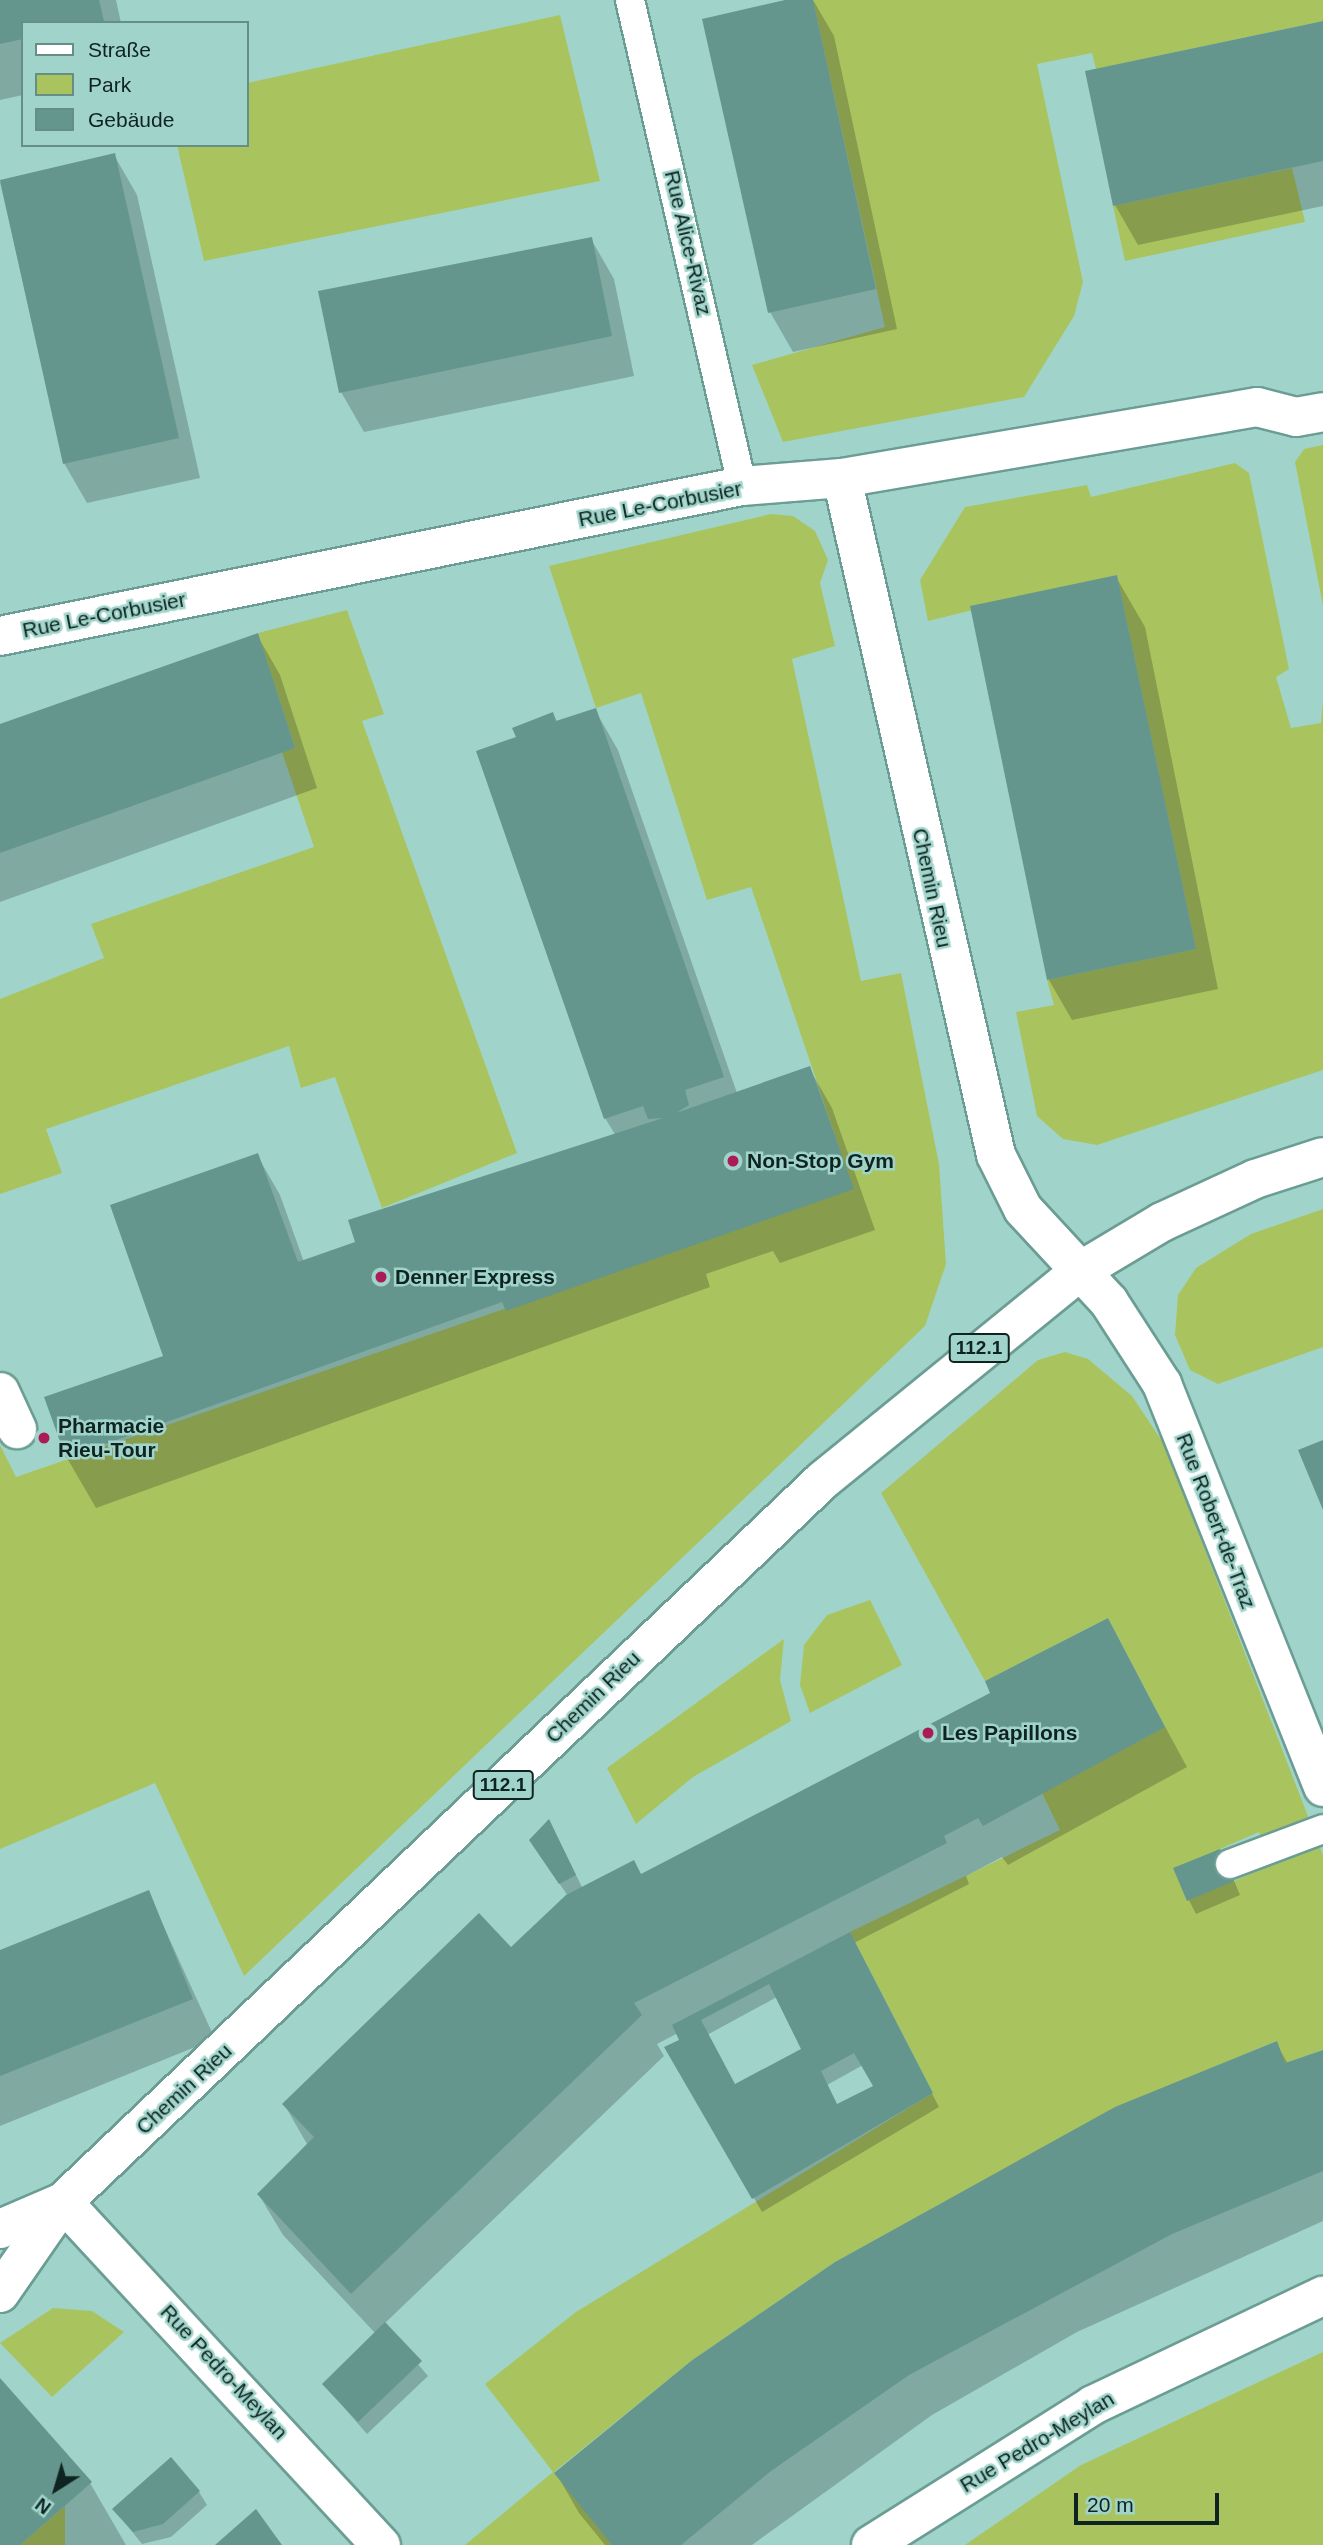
<!DOCTYPE html>
<html>
<head>
<meta charset="utf-8">
<style>
	body { margin:0 }
	#map { position:relative; width:1323px; height:2545px; overflow:hidden; background:#a0d4ca; font-family:Arial,sans-serif }
	div>[style] { position:absolute }
	.green>* { inset:0; background:#a9c45f }
	.shadow>* { inset:0; background:#0003 }
	.building>* { inset:0; background:#64968d }
	.roads { filter:drop-shadow(2px 0 #6b9d94) drop-shadow(-2px 0 #6b9d94) drop-shadow(0 2px #6b9d94) drop-shadow(0 -2px #6b9d94) }
	.service>* { height:28px; margin:-14px; padding:0 14px; transform-origin:14px; border-radius:14px; background:#fff }
	.minor>* { height:38px; margin:-19px; padding:0 19px; transform-origin:19px; border-radius:19px; background:#fff }
	.primary>* { height:38px; margin:-19px; padding:0 19px; transform-origin:19px; border-radius:19px; background:#fff }
	.dots>* { width:19px; height:19px; translate:-50% -50%; box-sizing:border-box; border:4px solid #a0d4ca; border-radius:50% }
	span { translate:-50% -50%; white-space:nowrap; text-align:center; line-height:1.15; -webkit-text-stroke:5px #a0d4ca; paint-order:stroke }
	.shield-label span { padding:2px 5px; background:#a0d4ca; border:2px solid; border-radius:5px; -webkit-text-stroke-width:0 }
	.shield-label { font-size:19px; color:#0f2421; font-weight:700 }
	.street-label { font-size:21px; color:#0f2421 }
	.poi-label { font-size:21px; color:#0f2421; font-weight:700 }
	.left { translate:0 -50%; text-align:left }
	.legend { position:absolute; left:21px; top:21px; width:228px; height:126px; box-sizing:border-box; background:#a0d4ca; border:2px solid #668e86; margin:0; padding:9px 12px; list-style:none; font-size:21px; color:#0f2421 }
	.legend li { display:flex; align-items:center; gap:14px; height:35px }
	.legend b { width:35px; border:2px solid #668e86 }
	.north { position:absolute; left:21px; top:2454px; width:70px; height:70px; -webkit-text-stroke:5px #a0d4ca; paint-order:stroke; rotate:217deg; font-size:19px; font-weight:700; line-height:28px; text-align:center; color:#0f2421 }
	.north::after { content:''; display:block; margin:auto; width:24px; height:32px; background:#0f2421; clip-path:polygon(50% 0,100% 100%,50% 72%,0 100%) }
	.scale { position:absolute; left:1074px; top:2493px; width:145px; height:32px; box-sizing:border-box; border:4px solid #0f2421; border-top:0; padding-left:9px; font-size:21px; line-height:24px; white-space:nowrap; color:#0f2421; -webkit-text-stroke:5px #a0d4ca; paint-order:stroke }
</style>
</head>
<body>
<div id="map">
	<div class="green">
		<div style="clip-path:polygon(813px 0,1323px 0,1323px 21px,1096px 69px,1092px 53px,1037px 64px,1083px 282px,1074px 316px,1024px 397px,783px 442px,752px 365px,885px 327px)"></div>
		<div style="clip-path:polygon(560px 15px,600px 181px,204px 261px,177px 145px,247px 145px,247px 83px)"></div>
		<div style="clip-path:polygon(1292px 168px,1305px 222px,1125px 261px,1113px 206px)"></div>
		<div style="clip-path:polygon(1323px 445px,1323px 606px,1295px 462px,1304px 449px)"></div>
		<div style="clip-path:polygon(1235px 463px,1249px 473px,1289px 669px,1276px 677px,1291px 728px,1321px 723px,1323px 699px,1323px 1070px,1097px 1145px,1063px 1139px,1037px 1116px,1016px 1012px,1054px 1005px,1047px 980px,1196px 949px,1117px 575px,928px 621px,920px 580px,965px 507px,1087px 485px,1091px 497px)"></div>
		<div style="clip-path:polygon(771px 514px,793px 516px,815px 531px,828px 560px,820px 583px,835px 646px,792px 659px,861px 981px,901px 973px,939px 1164px,946px 1264px,925px 1326px,244px 1976px,155px 1783px,0 1849px,0 1445px,16px 1477px,853px 1189px,751px 887px,707px 900px,641px 693px,596px 708px,549px 566px)"></div>
		<div style="clip-path:polygon(347px 610px,384px 714px,362px 721px,517px 1153px,382px 1208px,335px 1077px,301px 1088px,289px 1046px,46px 1129px,62px 1173px,0 1194px,0 999px,104px 958px,91px 924px,314px 847px,282px 752px,295px 748px,258px 633px)"></div>
		<div style="clip-path:polygon(1323px 1209px,1323px 1347px,1218px 1384px,1190px 1370px,1175px 1335px,1178px 1295px,1196px 1268px,1251px 1234px)"></div>
		<div style="clip-path:polygon(evenodd,1065px 1352px,1088px 1359px,1132px 1396px,1164px 1444px,1323px 1855px,1323px 2050px,1285px 2063px,1276px 2041px,1115px 2108px,835px 2262px,691px 2361px,554px 2472px,612px 2545px,465px 2545px,553px 2472px,485px 2384px,576px 2312px,933px 2093px,850px 1932px,1060px 1830px,1042px 1793px,1165px 1727px,1108px 1618px,985px 1681px,881px 1493px,1038px 1360px,1065px 1352px,1259px 1832px,1271px 1865px,1234px 1881px,1220px 1849px,1259px 1832px)"></div>
		<div style="clip-path:polygon(870px 1600px,902px 1665px,810px 1713px,800px 1685px,804px 1645px,827px 1615px)"></div>
		<div style="clip-path:polygon(784px 1639px,780px 1680px,791px 1721px,693px 1777px,636px 1824px,607px 1768px)"></div>
		<div style="clip-path:polygon(53px 2308px,92px 2311px,124px 2332px,52px 2397px,0 2343px)"></div>
		<div style="clip-path:polygon(1323px 2352px,1323px 2545px,965px 2545px,1081px 2465px)"></div>
		<div style="clip-path:polygon(65px 2506px,65px 2545px,20px 2545px)"></div>
	</div>
	<div class="shadow">
		<div style="clip-path:polygon(0 0,116px 0,121px 23px,23px 23px,23px 95px,0 100px)"></div>
		<div style="clip-path:polygon(792px 0,813px 0,834px 36px,897px 329px,793px 352px,770px 312px)"></div>
		<div style="clip-path:polygon(1323px 23px,1323px 206px,1138px 245px,1115px 205px)"></div>
		<div style="clip-path:polygon(114px 155px,137px 195px,200px 478px,87px 503px,64px 463px,0 182px)"></div>
		<div style="clip-path:polygon(591px 239px,614px 279px,634px 376px,364px 432px,341px 392px)"></div>
		<div style="clip-path:polygon(1116px 577px,1145px 627px,1218px 989px,1072px 1020px,1049px 980px,1015px 815px)"></div>
		<div style="clip-path:polygon(257px 635px,280px 675px,317px 788px,0 902px,0 728px)"></div>
		<div style="clip-path:polygon(595px 710px,618px 750px,737px 1093px,809px 1068px,832px 1108px,875px 1230px,780px 1263px,773px 1251px,706px 1274px,710px 1287px,96px 1508px,67px 1458px,46px 1398px,165px 1357px,257px 1155px,280px 1195px,304px 1262px,357px 1243px,350px 1221px,616px 1136px,605px 1118px,518px 739px,553px 714px,558px 723px)"></div>
		<div style="clip-path:polygon(evenodd,1107px 1620px,1187px 1767px,1008px 1865px,1002px 1857px,966px 1876px,969px 1884px,854px 1943px,939px 2107px,762px 2212px,667px 2047px,682px 2041px,678px 2033px,657px 2044px,664px 2056px,384px 2324px,428px 2376px,367px 2434px,324px 2385px,376px 2334px,283px 2235px,259px 2195px,307px 2144px,284px 2104px,511px 1950px,568px 1896px,539px 1854px,556px 1835px,583px 1889px,641px 1875px,992px 1694px,1107px 1620px,777px 1997px,804px 2050px,734px 2086px,707px 2035px,777px 1997px,1107px 1620px,863px 2065px,875px 2087px,837px 2106px,827px 2085px,863px 2065px)"></div>
		<div style="clip-path:polygon(1227px 1864px,1240px 1895px,1196px 1914px,1189px 1900px)"></div>
		<div style="clip-path:polygon(148px 1892px,215px 2039px,0 2126px,0 1952px)"></div>
		<div style="clip-path:polygon(1276px 2043px,1288px 2064px,1323px 2051px,1323px 2221px,1077px 2332px,932px 2415px,752px 2545px,605px 2545px,579px 2513px,556px 2473px)"></div>
		<div style="clip-path:polygon(0 2380px,90px 2483px,126px 2545px,0 2545px)"></div>
		<div style="clip-path:polygon(199px 2492px,207px 2505px,171px 2537px,142px 2544px,114px 2509px)"></div>
	</div>
	<div class="building">
		<div style="clip-path:polygon(0 0,99px 0,104px 21px,23px 23px,23px 39px,0 44px)"></div>
		<div style="clip-path:polygon(785px 0,813px 0,876px 289px,768px 313px,702px 19px)"></div>
		<div style="clip-path:polygon(1323px 21px,1323px 161px,1113px 206px,1085px 71px)"></div>
		<div style="clip-path:polygon(115px 153px,179px 438px,63px 464px,0 180px)"></div>
		<div style="clip-path:polygon(592px 237px,612px 336px,339px 393px,318px 291px)"></div>
		<div style="clip-path:polygon(1117px 575px,1196px 949px,1047px 980px,970px 606px)"></div>
		<div style="clip-path:polygon(258px 633px,295px 748px,0 853px,0 724px)"></div>
		<div style="clip-path:polygon(596px 708px,724px 1077px,685px 1090px,689px 1105px,676px 1113px,810px 1066px,854px 1189px,506px 1311px,502px 1302px,66px 1458px,44px 1397px,163px 1356px,110px 1205px,258px 1153px,298px 1262px,355px 1242px,348px 1220px,663px 1118px,648px 1119px,643px 1106px,604px 1119px,476px 751px,516px 737px,512px 728px,553px 712px,556px 721px)"></div>
		<div style="clip-path:polygon(1323px 1440px,1323px 1510px,1298px 1450px)"></div>
		<div style="clip-path:polygon(1108px 1618px,1165px 1727px,983px 1826px,978px 1818px,944px 1836px,947px 1843px,634px 2003px,642px 2015px,351px 2294px,257px 2194px,314px 2137px,282px 2104px,479px 1913px,511px 1947px,566px 1895px,634px 1860px,641px 1874px,716px 1835px,990px 1693px,985px 1681px)"></div>
		<div style="clip-path:polygon(549px 1819px,576px 1875px,559px 1884px,529px 1840px)"></div>
		<div style="clip-path:polygon(1220px 1849px,1234px 1881px,1187px 1901px,1173px 1868px)"></div>
		<div style="clip-path:polygon(149px 1890px,193px 1999px,0 2076px,0 1950px)"></div>
		<div style="clip-path:polygon(evenodd,850px 1932px,933px 2093px,752px 2199px,664px 2047px,679px 2040px,672px 2025px,850px 1932px,769px 1984px,801px 2049px,735px 2084px,701px 2020px,769px 1984px,850px 1932px,854px 2053px,873px 2086px,837px 2104px,821px 2071px,854px 2053px)"></div>
		<div style="clip-path:polygon(1277px 2041px,1285px 2063px,1323px 2050px,1323px 2171px,1172px 2234px,909px 2375px,771px 2471px,681px 2545px,612px 2545px,554px 2473px,691px 2361px,835px 2262px,1115px 2107px)"></div>
		<div style="clip-path:polygon(385px 2322px,422px 2361px,358px 2422px,322px 2384px)"></div>
		<div style="clip-path:polygon(0 2378px,92px 2482px,20px 2545px,0 2545px)"></div>
		<div style="clip-path:polygon(171px 2457px,200px 2491px,163px 2524px,133px 2532px,112px 2509px)"></div>
		<div style="clip-path:polygon(256px 2509px,282px 2545px,215px 2545px)"></div>
	</div>
	<div class="roads">
		<div class="service">
			<div style="left:630px;top:0;width:499px;rotate:77deg"></div>
			<div style="left:1230px;top:1864px;width:99px;rotate:-20.6deg"></div>
		</div>
		<div class="minor">
			<div style="left:842px;top:478px;width:694px;rotate:77.18deg"></div>
			<div style="left:996px;top:1155px;width:60px;rotate:63.4deg"></div>
			<div style="left:1023px;top:1209px;width:127px;rotate:47.2deg"></div>
			<div style="left:1109px;top:1302px;width:98px;rotate:57.1deg"></div>
			<div style="left:1162px;top:1384px;width:434px;rotate:68.2deg"></div>
			<div style="left:0;top:636px;width:757px;rotate:-11.43deg"></div>
			<div style="left:742px;top:486px;width:100px;rotate:-4.6deg"></div>
			<div style="left:842px;top:478px;width:421px;rotate:-9.7deg"></div>
			<div style="left:1257px;top:407px;width:40px;rotate:14.4deg"></div>
			<div style="left:1296px;top:417px;width:27px;rotate:-10deg"></div>
			<div style="left:0;top:1392px;width:41px;rotate:65.3deg"></div>
			<div style="left:63px;top:2202px;width:468px;rotate:47.2deg"></div>
			<div style="left:871px;top:2545px;width:262px;rotate:-32.2deg"></div>
			<div style="left:1093px;top:2405px;width:255px;rotate:-25.4deg"></div>
		</div>
		<div class="primary">
			<div style="left:0;top:2229px;width:69px;rotate:-23.2deg"></div>
			<div style="left:0;top:2293px;width:111px;rotate:-55.3deg"></div>
			<div style="left:63px;top:2202px;width:1048px;rotate:-43.53deg"></div>
			<div style="left:823px;top:1480px;width:331px;rotate:-39.1deg"></div>
			<div style="left:1080px;top:1271px;width:96px;rotate:-30.9deg"></div>
			<div style="left:1162px;top:1222px;width:102px;rotate:-24.8deg"></div>
			<div style="left:1255px;top:1179px;width:71px;rotate:-17.9deg"></div>
		</div>
	</div>
	<div class="dots">
		<div style="left:733px;top:1161px;background:#aa1b57"></div>
		<div style="left:381px;top:1277px;background:#aa1b57"></div>
		<div style="left:44px;top:1438px;background:#aa1b57"></div>
		<div style="left:928px;top:1733px;background:#aa1b57"></div>
	</div>
	<div class="shield-label">
		<span style="left:979px;top:1348px">112.1</span>
		<span style="left:503px;top:1785px">112.1</span>
	</div>
	<div class="street-label">
		<span style="left:688px;top:243px;rotate:77deg">Rue Alice-Rivaz</span>
		<span style="left:660px;top:504px;rotate:-11deg">Rue Le-Corbusier</span>
		<span style="left:104px;top:615px;rotate:-11deg">Rue Le-Corbusier</span>
		<span style="left:932px;top:888px;rotate:78deg">Chemin Rieu</span>
		<span style="left:1216px;top:1521px;rotate:69deg">Rue Robert-de-Traz</span>
		<span style="left:593px;top:1697px;rotate:-44deg">Chemin Rieu</span>
		<span style="left:184px;top:2089px;rotate:-43deg">Chemin Rieu</span>
		<span style="left:224px;top:2372px;rotate:47deg">Rue Pedro-Meylan</span>
		<span style="left:1037px;top:2442px;rotate:-31deg">Rue Pedro-Meylan</span>
	</div>
	<div class="poi-label">
		<span class="left" style="left:747px;top:1161px">Non-Stop Gym</span>
		<span class="left" style="left:395px;top:1277px">Denner Express</span>
		<span class="left" style="left:58px;top:1438px">Pharmacie<br>Rieu-Tour</span>
		<span class="left" style="left:942px;top:1733px">Les Papillons</span>
	</div>
	<ul class="legend">
	<li><b style="height:9px;background:#fff"></b>Straße</li>
	<li><b style="height:19px;background:#a9c45f"></b>Park</li>
	<li><b style="height:19px;background:#64968d"></b>Gebäude</li>
	</ul>
	<div class="north">N</div>
	<div class="scale">20 m</div>
</div>
</body>
</html>
